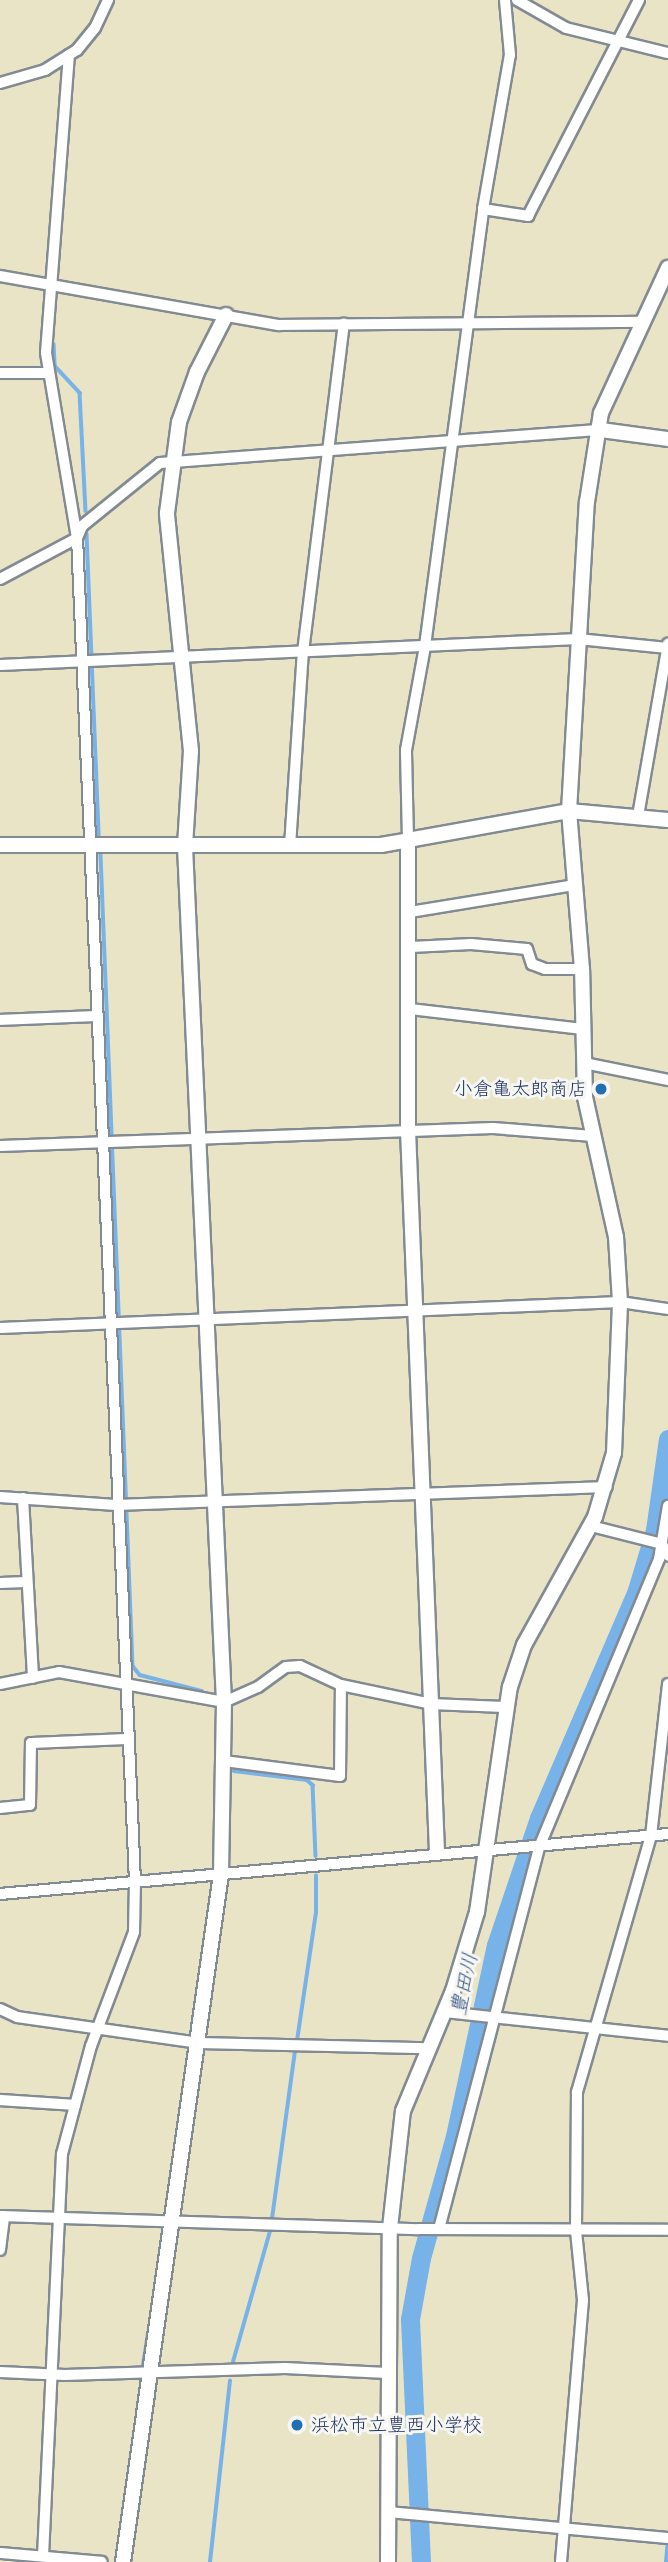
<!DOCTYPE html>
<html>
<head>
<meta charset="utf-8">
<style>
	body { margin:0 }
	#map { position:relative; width:668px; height:2562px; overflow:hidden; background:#eae4c6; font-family:Delius,"Klee One",sans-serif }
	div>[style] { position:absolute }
	.stream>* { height:3.5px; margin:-1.75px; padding:0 1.75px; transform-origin:1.75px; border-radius:1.75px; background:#77b2e8 }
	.river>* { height:19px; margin:-9.5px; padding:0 9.5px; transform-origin:9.5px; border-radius:9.5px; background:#77b2e8 }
	.roads { filter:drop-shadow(2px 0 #828a92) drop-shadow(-2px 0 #828a92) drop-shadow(0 2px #828a92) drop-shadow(0 -2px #828a92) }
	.minor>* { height:10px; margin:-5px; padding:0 5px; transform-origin:5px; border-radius:5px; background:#fff }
	.tertiary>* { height:14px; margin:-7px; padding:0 7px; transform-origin:7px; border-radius:7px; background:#fff }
	.dots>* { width:19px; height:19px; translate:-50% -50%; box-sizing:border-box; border:4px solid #f6f6f2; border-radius:50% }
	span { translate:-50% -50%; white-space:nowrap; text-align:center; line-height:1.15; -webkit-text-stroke:6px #f6f6f2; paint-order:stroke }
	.poi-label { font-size:19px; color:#1b2f5e }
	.right { translate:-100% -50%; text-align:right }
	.left { translate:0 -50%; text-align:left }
	.water-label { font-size:21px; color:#375687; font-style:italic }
</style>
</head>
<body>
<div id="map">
	<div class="stream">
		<div style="left:54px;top:344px;width:22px;rotate:87deg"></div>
		<div style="left:55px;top:366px;width:37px;rotate:47deg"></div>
		<div style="left:80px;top:393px;width:118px;rotate:87.1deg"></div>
		<div style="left:87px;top:534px;width:301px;rotate:87.7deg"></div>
		<div style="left:101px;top:855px;width:812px;rotate:87.74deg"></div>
		<div style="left:133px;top:1666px;width:11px;rotate:52deg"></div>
		<div style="left:140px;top:1675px;width:64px;rotate:14.5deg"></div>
		<div style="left:234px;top:1771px;width:74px;rotate:7deg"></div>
		<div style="left:307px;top:1780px;width:8px;rotate:40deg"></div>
		<div style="left:313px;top:1785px;width:71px;rotate:87.6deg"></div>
		<div style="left:297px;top:2041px;width:129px;rotate:-81.6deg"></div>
		<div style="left:316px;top:1913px;width:37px;rotate:-90deg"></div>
		<div style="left:272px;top:2219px;width:169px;rotate:-82.2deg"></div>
		<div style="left:233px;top:2362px;width:136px;rotate:-74.2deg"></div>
		<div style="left:143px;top:2365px;width:32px;rotate:-81deg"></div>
		<div style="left:210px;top:2562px;width:182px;rotate:-83.7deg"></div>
		<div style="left:666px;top:2562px;width:22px;rotate:-85deg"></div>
	</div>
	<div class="river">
		<div style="left:421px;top:2562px;width:243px;rotate:-92.6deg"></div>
		<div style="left:410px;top:2319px;width:62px;rotate:-79.8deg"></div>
		<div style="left:421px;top:2258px;width:127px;rotate:-74.4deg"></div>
		<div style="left:455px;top:2136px;width:195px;rotate:-77.9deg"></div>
		<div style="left:496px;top:1945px;width:134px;rotate:-71.3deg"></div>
		<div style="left:539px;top:1818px;width:248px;rotate:-66.7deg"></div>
		<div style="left:637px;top:1590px;width:63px;rotate:-73.3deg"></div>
		<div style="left:655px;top:1530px;width:92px;rotate:-81.9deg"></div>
	</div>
	<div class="roads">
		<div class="minor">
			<div style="left:517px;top:0;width:56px;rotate:29.7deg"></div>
			<div style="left:566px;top:28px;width:105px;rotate:13.8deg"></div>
			<div style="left:0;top:83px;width:47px;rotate:-16.1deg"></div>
			<div style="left:45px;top:70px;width:38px;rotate:-32deg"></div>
			<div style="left:77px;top:50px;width:28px;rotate:-51deg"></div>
			<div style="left:95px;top:28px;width:31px;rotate:-65deg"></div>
			<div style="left:483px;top:209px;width:46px;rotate:8.8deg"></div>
			<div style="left:528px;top:216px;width:243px;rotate:-62.8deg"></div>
			<div style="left:0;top:276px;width:283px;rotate:10deg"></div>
			<div style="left:279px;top:325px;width:364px;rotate:-0.5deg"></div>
			<div style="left:0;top:373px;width:49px"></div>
			<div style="left:0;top:579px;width:87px;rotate:-28deg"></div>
			<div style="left:77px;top:538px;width:13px;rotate:-67deg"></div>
			<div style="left:82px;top:526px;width:100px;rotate:-38.9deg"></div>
			<div style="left:160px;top:463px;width:442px;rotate:-4.3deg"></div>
			<div style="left:0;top:665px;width:579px;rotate:-2.58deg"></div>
			<div style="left:578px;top:639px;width:90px;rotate:5.7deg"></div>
			<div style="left:638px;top:816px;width:175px;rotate:-80.1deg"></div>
			<div style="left:408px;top:840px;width:90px;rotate:-91.3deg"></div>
			<div style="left:406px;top:750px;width:106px;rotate:-79.6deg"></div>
			<div style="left:425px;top:646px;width:441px;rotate:-82.4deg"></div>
			<div style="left:483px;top:209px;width:156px;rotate:-80.1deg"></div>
			<div style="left:510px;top:55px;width:55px;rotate:-95.2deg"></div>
			<div style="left:290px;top:846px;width:194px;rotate:-86.2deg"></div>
			<div style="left:303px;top:652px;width:331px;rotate:-82.9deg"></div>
			<div style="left:410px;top:912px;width:166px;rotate:-9.3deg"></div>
			<div style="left:411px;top:947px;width:60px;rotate:-2.9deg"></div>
			<div style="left:471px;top:944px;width:56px;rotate:5.1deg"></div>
			<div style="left:527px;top:949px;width:16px;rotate:72deg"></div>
			<div style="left:532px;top:964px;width:14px;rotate:21deg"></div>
			<div style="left:545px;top:969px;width:37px"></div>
			<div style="left:410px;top:1009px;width:174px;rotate:6.6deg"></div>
			<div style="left:0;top:1020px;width:97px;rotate:-2.4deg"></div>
			<div style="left:584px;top:1063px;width:86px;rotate:11.4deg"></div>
			<div style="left:0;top:1146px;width:493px;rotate:-2.1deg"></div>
			<div style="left:493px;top:1128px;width:100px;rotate:4.6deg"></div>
			<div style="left:0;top:1328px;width:621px;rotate:-2.4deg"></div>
			<div style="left:620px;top:1302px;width:49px;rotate:8.3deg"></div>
			<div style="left:0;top:1497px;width:116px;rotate:3.9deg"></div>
			<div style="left:116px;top:1505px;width:491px;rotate:-2.1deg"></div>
			<div style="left:23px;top:1498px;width:180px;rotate:86.8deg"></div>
			<div style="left:591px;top:1526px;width:73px;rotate:14.2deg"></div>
			<div style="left:662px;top:1544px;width:13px;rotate:63deg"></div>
			<div style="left:0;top:1583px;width:26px;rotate:-2deg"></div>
			<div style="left:0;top:1684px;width:60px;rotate:-11.5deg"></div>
			<div style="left:59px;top:1672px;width:168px;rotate:10.3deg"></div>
			<div style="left:224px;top:1702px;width:37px;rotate:-24deg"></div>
			<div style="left:258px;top:1687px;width:34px;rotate:-36deg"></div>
			<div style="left:286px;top:1667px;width:14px;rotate:-4deg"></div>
			<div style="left:300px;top:1666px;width:45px;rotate:24.9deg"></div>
			<div style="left:341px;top:1685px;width:92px;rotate:11.9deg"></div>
			<div style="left:431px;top:1704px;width:73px;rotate:2.4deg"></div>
			<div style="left:224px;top:1761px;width:117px;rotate:7.4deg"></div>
			<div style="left:340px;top:1776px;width:91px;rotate:-89.4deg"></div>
			<div style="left:0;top:1808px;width:30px;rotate:-6deg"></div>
			<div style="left:30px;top:1805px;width:62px;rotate:-89.1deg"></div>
			<div style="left:31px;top:1743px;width:96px;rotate:-2.4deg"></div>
			<div style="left:0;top:1894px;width:671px;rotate:-5.13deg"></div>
			<div style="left:0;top:2009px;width:19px;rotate:25deg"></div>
			<div style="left:17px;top:2017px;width:184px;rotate:8.1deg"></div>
			<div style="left:199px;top:2043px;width:228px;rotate:1.3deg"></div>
			<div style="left:445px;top:2012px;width:224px;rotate:6.1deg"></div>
			<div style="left:0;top:2100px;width:75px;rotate:3.8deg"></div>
			<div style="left:0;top:2216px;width:419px;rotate:1.8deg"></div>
			<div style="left:419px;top:2229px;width:249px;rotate:0.2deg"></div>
			<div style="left:439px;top:2229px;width:397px;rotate:-75.3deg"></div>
			<div style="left:540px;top:1845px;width:310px;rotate:-67.4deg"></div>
			<div style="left:659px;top:1559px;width:54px;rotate:-80.4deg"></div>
			<div style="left:0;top:2250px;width:34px;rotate:-83deg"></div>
			<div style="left:0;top:2372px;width:65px;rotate:2.6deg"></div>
			<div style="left:65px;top:2375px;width:220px;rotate:-1.8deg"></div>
			<div style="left:285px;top:2368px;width:102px;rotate:2.8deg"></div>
			<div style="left:388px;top:2512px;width:281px;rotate:5.3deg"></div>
			<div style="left:0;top:2553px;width:102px;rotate:5deg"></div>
			<div style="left:43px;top:2556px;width:402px;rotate:-87.3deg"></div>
			<div style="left:62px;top:2154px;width:112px;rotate:-75deg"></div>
			<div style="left:91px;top:2046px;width:122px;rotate:-69.3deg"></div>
			<div style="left:134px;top:1932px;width:50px;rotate:-88.9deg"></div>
			<div style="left:135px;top:1882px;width:1345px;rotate:-92.47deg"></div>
			<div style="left:77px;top:538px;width:188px;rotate:-99.5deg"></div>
			<div style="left:46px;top:353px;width:299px;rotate:-85.6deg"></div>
			<div style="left:561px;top:2562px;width:263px;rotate:-85.2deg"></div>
			<div style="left:583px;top:2300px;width:69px;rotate:-95.8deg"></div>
			<div style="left:576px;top:2231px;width:139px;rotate:-89.6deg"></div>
			<div style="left:577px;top:2092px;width:266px;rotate:-73.9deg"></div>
			<div style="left:651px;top:1836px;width:153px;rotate:-83.6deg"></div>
		</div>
		<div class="tertiary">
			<div style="left:601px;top:430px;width:68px;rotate:7.7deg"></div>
			<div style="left:0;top:845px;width:381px"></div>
			<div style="left:381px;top:845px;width:27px;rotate:-10deg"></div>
			<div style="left:437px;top:1852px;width:723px;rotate:-92.3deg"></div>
			<div style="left:408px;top:1130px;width:290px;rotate:-90deg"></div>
			<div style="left:408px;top:840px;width:164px;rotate:-10.2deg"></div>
			<div style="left:569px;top:811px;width:99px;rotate:5.2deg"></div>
			<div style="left:123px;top:2562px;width:695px;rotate:-81.89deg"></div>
			<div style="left:221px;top:1874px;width:172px;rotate:-89deg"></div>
			<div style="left:224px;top:1702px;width:857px;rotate:-92.61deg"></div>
			<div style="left:185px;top:846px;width:95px;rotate:-86.4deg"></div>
			<div style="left:191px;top:751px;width:239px;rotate:-95.8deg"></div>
			<div style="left:167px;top:513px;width:92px;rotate:-82.5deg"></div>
			<div style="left:179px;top:422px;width:53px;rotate:-70.2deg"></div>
			<div style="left:197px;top:372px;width:64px;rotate:-63deg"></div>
			<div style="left:388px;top:2562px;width:334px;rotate:-89.7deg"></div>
			<div style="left:390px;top:2228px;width:118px;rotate:-83.7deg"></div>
			<div style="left:403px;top:2111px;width:130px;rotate:-67.4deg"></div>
			<div style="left:453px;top:1991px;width:83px;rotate:-73.1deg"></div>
			<div style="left:477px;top:1912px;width:227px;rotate:-81.7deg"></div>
			<div style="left:510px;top:1687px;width:44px;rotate:-71.6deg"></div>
			<div style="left:524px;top:1645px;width:146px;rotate:-61deg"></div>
			<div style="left:595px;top:1517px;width:67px;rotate:-73.5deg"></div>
			<div style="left:614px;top:1453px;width:151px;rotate:-87.7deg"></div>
			<div style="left:620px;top:1302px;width:65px;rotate:-93.5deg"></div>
			<div style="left:616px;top:1237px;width:143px;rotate:-102.5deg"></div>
			<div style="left:585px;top:1097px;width:128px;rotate:-91.3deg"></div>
			<div style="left:582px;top:969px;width:159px;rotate:-94.7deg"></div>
			<div style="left:569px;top:811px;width:310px;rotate:-86.7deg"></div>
			<div style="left:587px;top:502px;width:90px;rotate:-81.1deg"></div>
			<div style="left:601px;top:413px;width:160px;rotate:-65.2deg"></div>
		</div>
	</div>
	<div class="dots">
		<div style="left:601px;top:1089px;background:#1f6fb2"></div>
		<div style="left:297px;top:2425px;background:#1f6fb2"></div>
	</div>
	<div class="poi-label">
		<span class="right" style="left:587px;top:1089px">小倉亀太郎商店</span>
		<span class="left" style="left:311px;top:2425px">浜松市立豊西小学校</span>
	</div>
	<div class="water-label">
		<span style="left:464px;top:1984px;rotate:-78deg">豊田川</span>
	</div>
</div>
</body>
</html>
